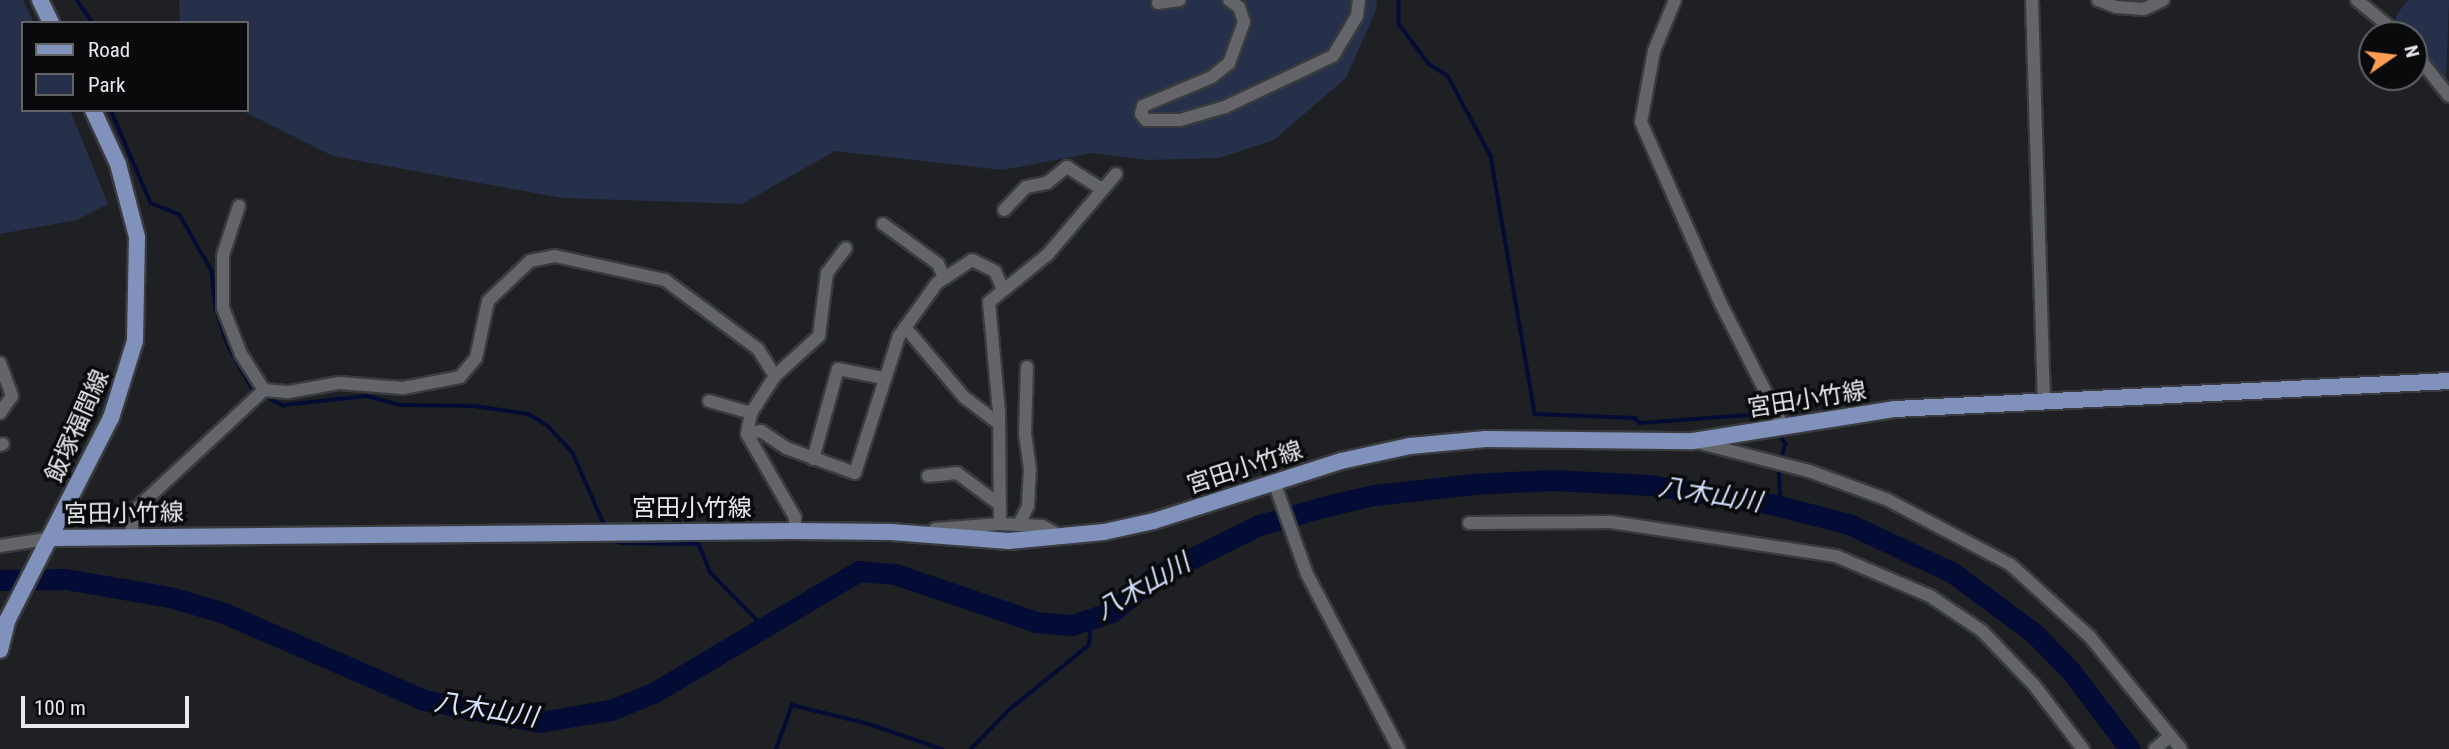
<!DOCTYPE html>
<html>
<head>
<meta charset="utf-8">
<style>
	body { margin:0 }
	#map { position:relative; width:2449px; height:749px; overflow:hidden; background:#1e2024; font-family:"Roboto Condensed","Noto Sans JP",sans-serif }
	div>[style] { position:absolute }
	.green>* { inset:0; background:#26304a }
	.stream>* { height:3.5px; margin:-1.75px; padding:0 1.75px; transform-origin:1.75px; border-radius:1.75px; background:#040c35 }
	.river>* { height:21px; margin:-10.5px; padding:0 10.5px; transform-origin:10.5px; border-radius:10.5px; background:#040c35 }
	.roads { filter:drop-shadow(2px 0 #393b3e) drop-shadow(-2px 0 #393b3e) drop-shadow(0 2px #393b3e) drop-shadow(0 -2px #393b3e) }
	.minor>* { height:12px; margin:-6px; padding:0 6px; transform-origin:6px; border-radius:6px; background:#63656a }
	.major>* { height:16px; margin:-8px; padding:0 8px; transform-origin:8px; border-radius:8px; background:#8091bb }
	span { translate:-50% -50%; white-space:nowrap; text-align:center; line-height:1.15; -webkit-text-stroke:7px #090a0c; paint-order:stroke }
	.street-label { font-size:24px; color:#e8e9ec }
	.water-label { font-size:26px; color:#d3e0ff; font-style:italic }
	.legend { position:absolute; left:21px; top:21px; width:228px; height:91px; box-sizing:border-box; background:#090a0c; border:2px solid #626366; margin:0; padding:9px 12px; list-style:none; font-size:21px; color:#e8e9ec }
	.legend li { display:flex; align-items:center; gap:14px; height:35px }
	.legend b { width:35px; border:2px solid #626366 }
	.north { position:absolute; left:2358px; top:21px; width:70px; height:70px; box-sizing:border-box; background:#090a0c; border:2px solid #626366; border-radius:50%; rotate:76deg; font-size:19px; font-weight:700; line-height:28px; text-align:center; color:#e8e9ec }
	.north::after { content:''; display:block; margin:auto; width:24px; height:32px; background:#fc9d53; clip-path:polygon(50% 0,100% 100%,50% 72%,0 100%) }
	.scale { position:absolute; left:21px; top:696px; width:168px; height:32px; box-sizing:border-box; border:4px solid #e8e9ec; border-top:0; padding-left:9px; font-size:21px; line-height:24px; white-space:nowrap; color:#e8e9ec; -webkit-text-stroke:5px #090a0c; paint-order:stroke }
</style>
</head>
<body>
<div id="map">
	<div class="green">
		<div style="clip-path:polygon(0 0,23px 0,34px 23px,23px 23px,23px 110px,70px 110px,108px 204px,77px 220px,0 234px)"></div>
		<div style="clip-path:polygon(179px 0,1376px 0,1377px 8px,1346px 78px,1274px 140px,1219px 158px,1147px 160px,1093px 153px,1002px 170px,835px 151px,742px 204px,562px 198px,333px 156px,241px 110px,247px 110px,247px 23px,180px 23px)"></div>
		<div style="clip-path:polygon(2408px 0,2449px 0,2446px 78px,2414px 64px,2414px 35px,2392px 35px,2397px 14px)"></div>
	</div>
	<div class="stream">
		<div style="left:77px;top:0;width:28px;rotate:55deg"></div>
		<div style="left:1399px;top:0;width:24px;rotate:90deg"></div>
		<div style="left:1399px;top:24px;width:50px;rotate:53.1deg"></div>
		<div style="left:1429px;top:64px;width:22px;rotate:32deg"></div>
		<div style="left:1448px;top:76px;width:91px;rotate:61.7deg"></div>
		<div style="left:1491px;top:156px;width:262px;rotate:80.3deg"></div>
		<div style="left:1535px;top:414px;width:100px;rotate:2.3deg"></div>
		<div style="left:1635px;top:418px;width:7px;rotate:45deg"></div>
		<div style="left:1640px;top:423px;width:122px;rotate:-4.2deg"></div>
		<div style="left:1762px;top:414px;width:13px;rotate:45deg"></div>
		<div style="left:111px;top:110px;width:101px;rotate:66.7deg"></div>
		<div style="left:151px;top:203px;width:31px;rotate:22deg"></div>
		<div style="left:180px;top:215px;width:64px;rotate:60.3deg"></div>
		<div style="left:212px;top:271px;width:38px;rotate:84deg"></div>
		<div style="left:216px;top:309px;width:40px;rotate:71.1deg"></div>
		<div style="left:229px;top:347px;width:49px;rotate:60.8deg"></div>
		<div style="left:253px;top:390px;width:34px;rotate:27deg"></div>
		<div style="left:283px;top:405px;width:84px;rotate:-6.1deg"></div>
		<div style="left:367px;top:396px;width:34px;rotate:15deg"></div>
		<div style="left:400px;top:405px;width:74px;rotate:0.8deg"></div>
		<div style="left:474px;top:406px;width:56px;rotate:8.3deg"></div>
		<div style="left:529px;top:414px;width:22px;rotate:32deg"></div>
		<div style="left:548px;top:426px;width:37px;rotate:47deg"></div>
		<div style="left:573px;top:453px;width:82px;rotate:66.3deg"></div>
		<div style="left:1777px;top:432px;width:15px;rotate:53deg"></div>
		<div style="left:1786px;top:444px;width:16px;rotate:108deg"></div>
		<div style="left:1779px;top:467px;width:40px;rotate:87.1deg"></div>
		<div style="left:611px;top:539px;width:11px;rotate:22deg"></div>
		<div style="left:621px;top:543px;width:78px;rotate:0.7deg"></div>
		<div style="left:699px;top:544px;width:31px;rotate:68deg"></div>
		<div style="left:711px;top:573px;width:74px;rotate:45.5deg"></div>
		<div style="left:776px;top:749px;width:47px;rotate:-70deg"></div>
		<div style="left:792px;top:705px;width:79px;rotate:13.9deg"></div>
		<div style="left:869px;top:724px;width:77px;rotate:18.9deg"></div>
		<div style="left:971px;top:749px;width:54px;rotate:-45.7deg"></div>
		<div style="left:1009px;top:710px;width:103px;rotate:-39.1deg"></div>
		<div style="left:1089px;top:645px;width:25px;rotate:-85deg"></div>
	</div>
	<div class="river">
		<div style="left:0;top:580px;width:65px;rotate:-0.9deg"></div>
		<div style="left:65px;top:579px;width:107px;rotate:9.7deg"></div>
		<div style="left:170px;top:597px;width:56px;rotate:16.5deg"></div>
		<div style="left:224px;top:613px;width:218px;rotate:23.5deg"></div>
		<div style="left:424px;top:700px;width:117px;rotate:10.8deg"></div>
		<div style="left:539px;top:722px;width:73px;rotate:-9.5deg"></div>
		<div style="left:611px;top:710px;width:48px;rotate:-22.2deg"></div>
		<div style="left:655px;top:692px;width:237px;rotate:-30.7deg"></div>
		<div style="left:859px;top:571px;width:36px;rotate:5deg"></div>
		<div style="left:895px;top:574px;width:149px;rotate:18.8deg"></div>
		<div style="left:1036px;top:622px;width:36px;rotate:5deg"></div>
		<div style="left:1072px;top:625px;width:42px;rotate:-18deg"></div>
		<div style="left:1112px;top:612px;width:55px;rotate:-39.8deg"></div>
		<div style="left:1154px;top:577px;width:117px;rotate:-26.3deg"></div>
		<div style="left:1259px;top:525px;width:71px;rotate:-15.6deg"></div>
		<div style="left:1327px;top:506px;width:48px;rotate:-13.2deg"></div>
		<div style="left:1374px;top:495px;width:100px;rotate:-6.3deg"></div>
		<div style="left:1473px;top:484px;width:80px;rotate:-2.9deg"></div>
		<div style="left:1553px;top:480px;width:97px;rotate:3deg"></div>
		<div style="left:1650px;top:485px;width:122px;rotate:8.9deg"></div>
		<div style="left:1771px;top:504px;width:81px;rotate:14.4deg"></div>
		<div style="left:1849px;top:524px;width:115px;rotate:25.2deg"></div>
		<div style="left:1953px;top:573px;width:102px;rotate:36.6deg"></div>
		<div style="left:2035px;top:634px;width:50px;rotate:45.8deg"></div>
		<div style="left:2070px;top:670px;width:99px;rotate:52.8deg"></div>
	</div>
	<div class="roads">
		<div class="minor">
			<div style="left:1229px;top:0;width:12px;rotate:35deg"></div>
			<div style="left:1239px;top:7px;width:16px;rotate:72deg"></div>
			<div style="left:1244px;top:22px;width:44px;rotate:110.1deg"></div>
			<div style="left:1229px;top:63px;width:22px;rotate:141deg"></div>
			<div style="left:1212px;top:77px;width:75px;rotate:157.2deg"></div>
			<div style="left:1143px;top:106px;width:8px;rotate:104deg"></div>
			<div style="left:1141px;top:114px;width:8px;rotate:50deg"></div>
			<div style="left:1146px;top:120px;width:34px"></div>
			<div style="left:1180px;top:120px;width:47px;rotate:-16.1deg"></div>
			<div style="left:1225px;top:107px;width:119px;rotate:-25.3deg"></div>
			<div style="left:1333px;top:56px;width:47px;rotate:-59deg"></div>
			<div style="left:1357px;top:16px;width:16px;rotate:-83deg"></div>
			<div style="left:1675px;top:0;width:55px;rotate:112.4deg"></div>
			<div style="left:1654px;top:51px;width:72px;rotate:100.4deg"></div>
			<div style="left:1641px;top:122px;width:199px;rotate:66.3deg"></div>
			<div style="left:1721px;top:304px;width:139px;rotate:63.1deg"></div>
			<div style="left:2032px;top:0;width:402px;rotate:88.3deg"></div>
			<div style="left:2098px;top:0;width:19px;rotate:21deg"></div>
			<div style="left:2116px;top:7px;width:28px;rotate:4deg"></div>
			<div style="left:2144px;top:9px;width:21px;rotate:-25deg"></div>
			<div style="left:2357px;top:0;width:55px;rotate:39.8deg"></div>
			<div style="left:1158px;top:3px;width:22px;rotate:-8deg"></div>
			<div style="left:2414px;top:52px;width:56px;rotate:51.5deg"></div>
			<div style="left:239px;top:206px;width:52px;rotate:108.1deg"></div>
			<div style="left:223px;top:255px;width:53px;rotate:90deg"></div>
			<div style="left:223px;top:308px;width:49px;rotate:68.6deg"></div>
			<div style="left:241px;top:354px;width:43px;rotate:57.4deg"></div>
			<div style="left:1004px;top:210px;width:32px;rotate:-46deg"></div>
			<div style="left:1026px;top:187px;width:21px;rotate:-11deg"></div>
			<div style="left:1047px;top:183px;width:26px;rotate:-39deg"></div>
			<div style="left:1067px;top:167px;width:41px;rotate:32.2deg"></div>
			<div style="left:883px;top:224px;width:68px;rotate:36deg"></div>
			<div style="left:938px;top:264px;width:12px;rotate:66deg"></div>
			<div style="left:905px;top:327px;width:92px;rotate:49.9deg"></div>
			<div style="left:964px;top:397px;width:43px;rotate:37.4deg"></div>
			<div style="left:0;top:363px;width:35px;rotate:70deg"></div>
			<div style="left:12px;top:396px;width:21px;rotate:125deg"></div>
			<div style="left:775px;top:376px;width:59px;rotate:-42.3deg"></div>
			<div style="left:819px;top:336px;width:64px;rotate:-82.8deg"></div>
			<div style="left:827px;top:273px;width:31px;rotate:-53deg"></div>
			<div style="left:709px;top:401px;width:44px;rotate:15.9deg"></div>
			<div style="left:747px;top:434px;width:14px;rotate:-12deg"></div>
			<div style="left:761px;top:431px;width:30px;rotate:34deg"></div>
			<div style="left:786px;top:448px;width:73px;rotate:19.9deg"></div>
			<div style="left:855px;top:473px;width:144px;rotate:-72.2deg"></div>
			<div style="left:899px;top:336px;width:65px;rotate:-54.4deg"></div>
			<div style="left:937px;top:283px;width:42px;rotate:-33.3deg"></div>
			<div style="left:972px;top:260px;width:25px;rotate:26deg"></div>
			<div style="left:995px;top:271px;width:21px;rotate:67deg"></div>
			<div style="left:1696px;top:442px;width:117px;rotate:14.4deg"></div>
			<div style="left:1809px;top:471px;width:82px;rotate:20deg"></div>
			<div style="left:1886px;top:499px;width:141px;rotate:27.8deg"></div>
			<div style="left:2011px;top:565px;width:107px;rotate:42.3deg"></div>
			<div style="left:2090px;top:637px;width:144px;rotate:50.9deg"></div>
			<div style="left:0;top:445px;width:3px;rotate:-18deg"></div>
			<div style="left:813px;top:459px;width:93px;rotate:-74.5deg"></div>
			<div style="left:838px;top:369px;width:47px;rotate:11.1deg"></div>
			<div style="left:928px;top:476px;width:29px;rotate:-6deg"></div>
			<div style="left:957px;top:473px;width:54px;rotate:36.7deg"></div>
			<div style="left:1274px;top:482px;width:98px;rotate:70.3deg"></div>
			<div style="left:1307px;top:574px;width:198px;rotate:62.3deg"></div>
			<div style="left:1469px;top:523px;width:142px;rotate:-0.4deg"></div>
			<div style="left:1611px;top:522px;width:228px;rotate:8.6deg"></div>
			<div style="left:1836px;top:556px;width:102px;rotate:23.1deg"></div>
			<div style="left:1930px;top:596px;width:63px;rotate:33.9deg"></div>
			<div style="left:1982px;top:631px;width:75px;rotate:46.1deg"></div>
			<div style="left:2034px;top:685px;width:81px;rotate:52.6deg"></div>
			<div style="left:1019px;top:525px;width:21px;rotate:-65deg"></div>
			<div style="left:1028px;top:506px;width:37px;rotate:-87deg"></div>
			<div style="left:1030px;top:469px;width:35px;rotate:-98deg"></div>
			<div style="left:1025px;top:434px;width:67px;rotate:-88.3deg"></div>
			<div style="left:935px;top:529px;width:65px;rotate:-4.4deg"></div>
			<div style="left:130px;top:536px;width:28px;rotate:-77deg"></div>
			<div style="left:136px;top:509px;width:175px;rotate:-42.9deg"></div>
			<div style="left:264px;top:390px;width:25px;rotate:5deg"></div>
			<div style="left:289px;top:392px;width:51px;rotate:-10.2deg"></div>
			<div style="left:339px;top:383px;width:64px;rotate:4.5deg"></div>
			<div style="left:403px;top:388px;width:58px;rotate:-10.9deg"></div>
			<div style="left:460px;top:377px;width:25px;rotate:-50deg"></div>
			<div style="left:476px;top:358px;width:58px;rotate:-78.1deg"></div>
			<div style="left:488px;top:301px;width:58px;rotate:-43.6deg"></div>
			<div style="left:530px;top:261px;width:25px;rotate:-11deg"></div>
			<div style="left:555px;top:256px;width:113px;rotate:12.3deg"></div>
			<div style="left:665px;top:280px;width:116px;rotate:36.6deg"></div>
			<div style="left:758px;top:349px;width:32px;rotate:58deg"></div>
			<div style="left:775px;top:376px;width:44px;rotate:123deg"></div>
			<div style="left:751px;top:413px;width:21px;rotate:101deg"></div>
			<div style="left:747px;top:434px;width:96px;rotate:60deg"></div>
			<div style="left:795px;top:517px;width:14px;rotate:90deg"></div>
			<div style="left:1062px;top:537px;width:23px;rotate:-151deg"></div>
			<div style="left:1042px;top:526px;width:42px;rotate:-177.3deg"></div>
			<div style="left:1000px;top:524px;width:112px;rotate:-90.5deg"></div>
			<div style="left:999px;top:412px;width:110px;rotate:-95.2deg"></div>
			<div style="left:989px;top:302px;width:76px;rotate:-39.1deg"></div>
			<div style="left:1048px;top:254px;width:105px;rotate:-49.6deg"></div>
			<div style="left:0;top:546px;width:53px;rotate:-8.7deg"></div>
			<div style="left:2155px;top:749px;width:18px;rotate:-41deg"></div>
		</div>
		<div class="major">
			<div style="left:40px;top:0;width:25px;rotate:64deg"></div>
			<div style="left:52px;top:538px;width:743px;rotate:-0.54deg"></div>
			<div style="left:795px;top:531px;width:96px;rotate:0.6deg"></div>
			<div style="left:891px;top:532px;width:118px;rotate:4.4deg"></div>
			<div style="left:1009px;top:541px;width:95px;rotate:-5.4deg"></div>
			<div style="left:1104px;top:532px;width:51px;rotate:-12.4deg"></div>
			<div style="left:1154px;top:521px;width:196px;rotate:-17.8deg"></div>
			<div style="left:1341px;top:461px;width:71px;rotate:-12.3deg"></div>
			<div style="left:1410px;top:446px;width:76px;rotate:-5.3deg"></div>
			<div style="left:1486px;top:439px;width:207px;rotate:0.6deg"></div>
			<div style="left:1693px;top:441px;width:205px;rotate:-9deg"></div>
			<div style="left:1895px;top:409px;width:555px;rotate:-2.89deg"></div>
			<div style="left:0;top:650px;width:32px;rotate:-76deg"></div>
			<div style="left:8px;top:619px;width:226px;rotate:-62.9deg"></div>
			<div style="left:111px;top:418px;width:81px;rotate:-72.7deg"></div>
			<div style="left:135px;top:341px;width:104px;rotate:-88.9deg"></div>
			<div style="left:137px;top:237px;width:75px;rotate:-104.6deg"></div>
			<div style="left:118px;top:164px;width:60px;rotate:-114.8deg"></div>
		</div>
	</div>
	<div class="street-label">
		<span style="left:1807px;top:400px;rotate:-9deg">宮田小竹線</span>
		<span style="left:78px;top:426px;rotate:-66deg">飯塚福間線</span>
		<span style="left:1245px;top:468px;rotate:-18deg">宮田小竹線</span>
		<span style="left:692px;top:509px">宮田小竹線</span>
		<span style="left:124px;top:514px;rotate:-1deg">宮田小竹線</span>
	</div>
	<div class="water-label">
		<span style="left:1710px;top:495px;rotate:9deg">八木山川</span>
		<span style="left:1143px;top:587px;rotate:-30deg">八木山川</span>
		<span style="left:486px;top:710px;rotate:9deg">八木山川</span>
	</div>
	<ul class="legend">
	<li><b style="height:9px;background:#8091bb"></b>Road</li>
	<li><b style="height:19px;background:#26304a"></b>Park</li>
	</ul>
	<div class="north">N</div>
	<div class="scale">100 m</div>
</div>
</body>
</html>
